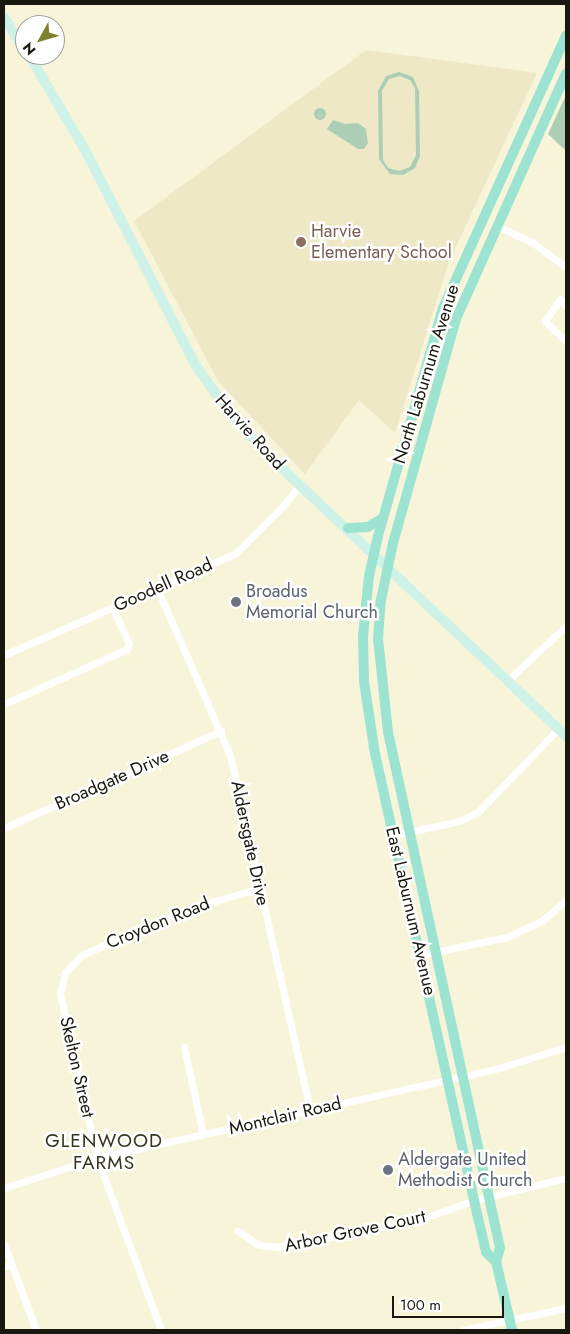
<!DOCTYPE html>
<html>
<head>
<meta charset="utf-8">
<style>
	body { margin:0 }
	#map { position:relative; width:570px; height:1334px; overflow:hidden; background:#f8f4d9; font-family:Jost,sans-serif }
	div>[style] { position:absolute }
	.built>* { inset:0; background:#eee8c6 }
	.green>* { inset:0; background:#acceb4 }
	.round { border-radius:50% }
	.street>* { height:7px; margin:-3.5px; padding:0 3.5px; transform-origin:3.5px; border-radius:3.5px; background:#fff }
	.secondary>* { height:10px; margin:-5px; padding:0 5px; transform-origin:5px; border-radius:5px; background:#cef2e8 }
	.primary>* { height:10px; margin:-5px; padding:0 5px; transform-origin:5px; border-radius:5px; background:#9ce4d1 }
	.dots>* { width:14px; height:14px; translate:-50% -50%; box-sizing:border-box; border:2px solid #fff; border-radius:50% }
	span { translate:-50% -50%; white-space:nowrap; text-align:center; line-height:1.15; -webkit-text-stroke:5px #fff; paint-order:stroke }
	.education-label { font-size:18px; color:#785e54 }
	.left { translate:0 -50%; text-align:left }
	.street-label { font-size:18px; color:#19180e }
	.worship-label { font-size:18px; color:#5b616d }
	.neighbourhood-label { font-size:19px; color:#38341e; letter-spacing:1px }
	.frame { position:absolute; inset:0; border:5px solid #19180e; pointer-events:none }
	.north { position:absolute; left:15px; top:15px; width:50px; height:50px; box-sizing:border-box; background:#fff; border:1px solid #a3a39f; border-radius:50%; rotate:231deg; font-size:14px; font-weight:700; line-height:20px; text-align:center; color:#19180e }
	.north::after { content:''; display:block; margin:auto; width:18px; height:22px; background:#80812b; clip-path:polygon(50% 0,100% 100%,50% 72%,0 100%) }
	.scale { position:absolute; left:392px; top:1296px; width:112px; height:22px; box-sizing:border-box; border:2px solid #19180e; border-top:0; padding-left:6px; font-size:15px; line-height:18px; white-space:nowrap; color:#19180e; -webkit-text-stroke:4px #fff; paint-order:stroke }
</style>
</head>
<body>
<div id="map">
	<div class="built">
		<div style="clip-path:polygon(366px 50px,537px 73px,449px 262px,395px 433px,359px 400px,305px 474px,218px 381px,134px 221px)"></div>
	</div>
	<div class="green">
		<div style="clip-path:polygon(evenodd,399px 72px,413px 77px,419px 91px,420px 156px,415px 168px,403px 175px,390px 174px,379px 159px,378px 91px,386px 76px,399px 72px,400px 76px,410px 80px,415px 88px,416px 155px,410px 167px,399px 171px,388px 168px,383px 160px,382px 91px,389px 79px,400px 76px)"></div>
		<div style="clip-path:polygon(566px 95px,566px 151px,548px 134px)"></div>
		<div class="round" style="left:314px;top:108px;width:12px;height:12px"></div>
		<div style="clip-path:polygon(333px 120px,345px 124px,358px 123px,366px 129px,368px 143px,364px 149px,358px 149px,327px 129px)"></div>
	</div>
	<div class="street">
		<div style="left:497px;top:226px;width:40px;rotate:25deg"></div>
		<div style="left:533px;top:243px;width:41px;rotate:36deg"></div>
		<div style="left:566px;top:306px;width:9px;rotate:-131deg"></div>
		<div style="left:560px;top:299px;width:27px;rotate:124deg"></div>
		<div style="left:545px;top:321px;width:29px;rotate:44deg"></div>
		<div style="left:157px;top:588px;width:182px;rotate:66.4deg"></div>
		<div style="left:230px;top:755px;width:363px;rotate:77.3deg"></div>
		<div style="left:4px;top:655px;width:253px;rotate:-23.7deg"></div>
		<div style="left:236px;top:553px;width:66px;rotate:-45deg"></div>
		<div style="left:283px;top:506px;width:28px;rotate:-52deg"></div>
		<div style="left:507px;top:681px;width:81px;rotate:-43deg"></div>
		<div style="left:4px;top:704px;width:135px;rotate:-24.1deg"></div>
		<div style="left:127px;top:649px;width:5px;rotate:-68deg"></div>
		<div style="left:129px;top:644px;width:39px;rotate:-114deg"></div>
		<div style="left:4px;top:828px;width:238px;rotate:-24.1deg"></div>
		<div style="left:394px;top:835px;width:67px;rotate:-12deg"></div>
		<div style="left:460px;top:821px;width:20px;rotate:-27deg"></div>
		<div style="left:478px;top:812px;width:115px;rotate:-46.1deg"></div>
		<div style="left:420px;top:955px;width:89px;rotate:-11.7deg"></div>
		<div style="left:507px;top:937px;width:40px;rotate:-25deg"></div>
		<div style="left:543px;top:920px;width:30px;rotate:-41deg"></div>
		<div style="left:184px;top:1047px;width:89px;rotate:77.7deg"></div>
		<div style="left:4px;top:1188px;width:98px;rotate:-17.9deg"></div>
		<div style="left:97px;top:1158px;width:412px;rotate:-12.6deg"></div>
		<div style="left:499px;top:1068px;width:70px;rotate:-17.4deg"></div>
		<div style="left:238px;top:1231px;width:25px;rotate:34deg"></div>
		<div style="left:259px;top:1245px;width:21px;rotate:5deg"></div>
		<div style="left:280px;top:1247px;width:144px;rotate:-11.2deg"></div>
		<div style="left:421px;top:1219px;width:57px;rotate:-19.4deg"></div>
		<div style="left:475px;top:1200px;width:94px;rotate:-13.6deg"></div>
		<div style="left:4px;top:1244px;width:92px;rotate:69.6deg"></div>
		<div style="left:4px;top:1267px;width:8px;rotate:-23deg"></div>
		<div style="left:161px;top:1330px;width:184px;rotate:-110.4deg"></div>
		<div style="left:97px;top:1158px;width:168px;rotate:-102.7deg"></div>
		<div style="left:60px;top:994px;width:22px;rotate:-77deg"></div>
		<div style="left:65px;top:973px;width:25px;rotate:-47deg"></div>
		<div style="left:82px;top:955px;width:105px;rotate:-24.1deg"></div>
		<div style="left:178px;top:912px;width:85px;rotate:-16.3deg"></div>
		<div style="left:463px;top:1330px;width:105px;rotate:-12.1deg"></div>
	</div>
	<div class="secondary">
		<div style="left:4px;top:17px;width:39px;rotate:58deg"></div>
		<div style="left:29px;top:55px;width:110px;rotate:59.5deg"></div>
		<div style="left:85px;top:150px;width:243px;rotate:62.8deg"></div>
		<div style="left:196px;top:366px;width:57px;rotate:54.3deg"></div>
		<div style="left:229px;top:412px;width:62px;rotate:47.6deg"></div>
		<div style="left:271px;top:458px;width:405px;rotate:43.3deg"></div>
	</div>
	<div class="primary">
		<div style="left:348px;top:528px;width:20px;rotate:-3deg"></div>
		<div style="left:368px;top:527px;width:17px;rotate:-31deg"></div>
		<div style="left:496px;top:1262px;width:15px;rotate:-74deg"></div>
		<div style="left:500px;top:1248px;width:528px;rotate:-102.25deg"></div>
		<div style="left:388px;top:732px;width:94px;rotate:-96.1deg"></div>
		<div style="left:378px;top:639px;width:39px;rotate:-86deg"></div>
		<div style="left:381px;top:600px;width:58px;rotate:-78.1deg"></div>
		<div style="left:393px;top:543px;width:233px;rotate:-74.3deg"></div>
		<div style="left:456px;top:319px;width:269px;rotate:-65.9deg"></div>
		<div style="left:512px;top:1330px;width:70px;rotate:-103.2deg"></div>
		<div style="left:496px;top:1262px;width:14px;rotate:-135deg"></div>
		<div style="left:486px;top:1252px;width:35px;rotate:-103deg"></div>
		<div style="left:478px;top:1218px;width:482px;rotate:-102.5deg"></div>
		<div style="left:374px;top:747px;width:66px;rotate:-98.7deg"></div>
		<div style="left:364px;top:682px;width:46px;rotate:-91.2deg"></div>
		<div style="left:363px;top:636px;width:60px;rotate:-84.3deg"></div>
		<div style="left:369px;top:576px;width:41px;rotate:-77.3deg"></div>
		<div style="left:378px;top:536px;width:237px;rotate:-74.1deg"></div>
		<div style="left:443px;top:308px;width:299px;rotate:-65.7deg"></div>
	</div>
	<div class="dots">
		<div style="left:301px;top:242px;background:#8d6e63"></div>
		<div style="left:236px;top:602px;background:#6b7280"></div>
		<div style="left:388px;top:1170px;background:#6b7280"></div>
	</div>
	<div class="education-label">
		<span class="left" style="left:311px;top:242px">Harvie<br>Elementary School</span>
	</div>
	<div class="street-label">
		<span style="left:426px;top:374px;rotate:-73deg">North Laburnum Avenue</span>
		<span style="left:250px;top:432px;rotate:48deg">Harvie Road</span>
		<span style="left:163px;top:585px;rotate:-24deg">Goodell Road</span>
		<span style="left:112px;top:780px;rotate:-24deg">Broadgate Drive</span>
		<span style="left:250px;top:843px;rotate:78deg">Aldersgate Drive</span>
		<span style="left:411px;top:911px;rotate:77deg">East Laburnum Avenue</span>
		<span style="left:158px;top:923px;rotate:-22deg">Croydon Road</span>
		<span style="left:77px;top:1067px;rotate:77deg">Skelton Street</span>
		<span style="left:285px;top:1116px;rotate:-13deg">Montclair Road</span>
		<span style="left:355px;top:1231px;rotate:-12deg">Arbor Grove Court</span>
	</div>
	<div class="worship-label">
		<span class="left" style="left:246px;top:602px">Broadus<br>Memorial Church</span>
		<span class="left" style="left:398px;top:1170px">Aldergate United<br>Methodist Church</span>
	</div>
	<div class="neighbourhood-label">
		<span style="left:104px;top:1152px">GLENWOOD<br>FARMS</span>
	</div>
	<div class="frame"></div>
	<div class="north">N</div>
	<div class="scale">100 m</div>
</div>
</body>
</html>
